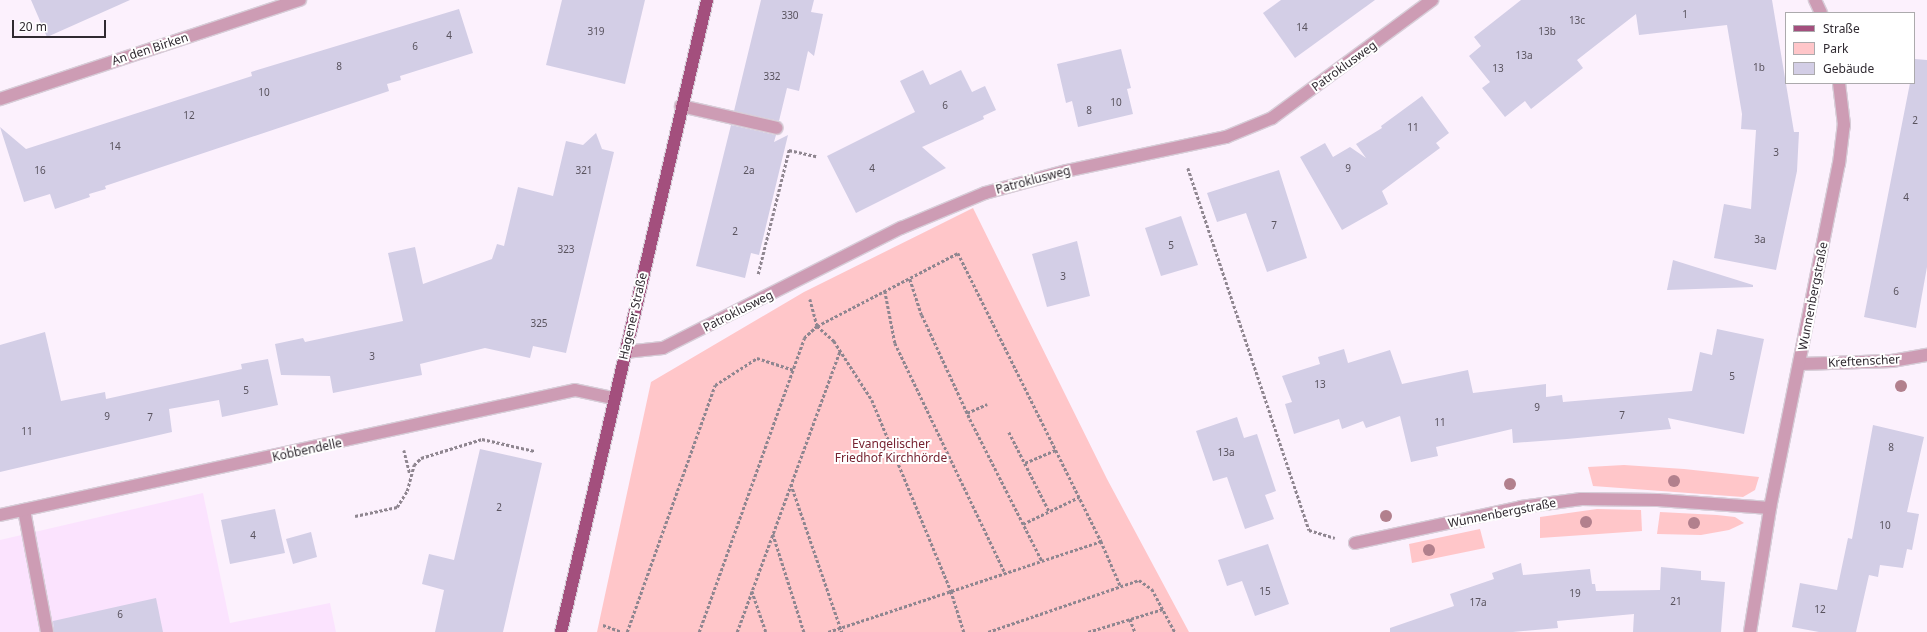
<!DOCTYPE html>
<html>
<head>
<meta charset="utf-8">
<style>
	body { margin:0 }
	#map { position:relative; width:1927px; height:632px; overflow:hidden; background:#fcf1fd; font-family:"Noto Sans",sans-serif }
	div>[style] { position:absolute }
	.built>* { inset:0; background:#fbe3fe }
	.green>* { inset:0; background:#ffc6c9 }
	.building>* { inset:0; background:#d3cee6 }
	.path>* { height:2.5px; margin-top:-1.25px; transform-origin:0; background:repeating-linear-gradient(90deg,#8f8690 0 3px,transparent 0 5px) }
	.roads { filter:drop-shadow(1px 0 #d7cdd8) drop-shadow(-1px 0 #d7cdd8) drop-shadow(0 1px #d7cdd8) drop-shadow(0 -1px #d7cdd8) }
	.minor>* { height:12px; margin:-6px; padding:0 6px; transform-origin:6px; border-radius:6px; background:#cd9cb4 }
	.major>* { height:12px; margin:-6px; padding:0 6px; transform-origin:6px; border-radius:6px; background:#a34f7d }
	.trees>* { width:12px; height:12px; margin:-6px; border-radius:50%; background:#b2808d }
	span { translate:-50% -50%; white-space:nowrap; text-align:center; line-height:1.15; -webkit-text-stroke:4px #fff; paint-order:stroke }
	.number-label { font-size:10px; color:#59535e }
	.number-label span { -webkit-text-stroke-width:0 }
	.street-label { font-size:12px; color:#302a31 }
	.park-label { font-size:12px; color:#762331 }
	.legend { position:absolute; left:1785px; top:12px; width:130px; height:72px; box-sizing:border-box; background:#fff; border:1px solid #acaaad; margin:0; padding:5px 7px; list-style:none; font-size:12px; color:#302a31 }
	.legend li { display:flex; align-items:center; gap:8px; height:20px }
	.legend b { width:20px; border:1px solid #acaaad }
	.scale { position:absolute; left:12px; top:20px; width:94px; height:18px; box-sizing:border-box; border:2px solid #302a31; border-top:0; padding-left:5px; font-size:12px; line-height:14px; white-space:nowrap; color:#302a31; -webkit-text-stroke:3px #fff; paint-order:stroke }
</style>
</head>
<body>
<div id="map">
	<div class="built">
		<div style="clip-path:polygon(203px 493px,230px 623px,330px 603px,336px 632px,0 632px,0 540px)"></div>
	</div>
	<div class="green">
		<div style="clip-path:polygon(973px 208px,1107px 479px,1189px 632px,597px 632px,651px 382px,804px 292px)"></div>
		<div style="clip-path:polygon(1624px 465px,1684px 469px,1759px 477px,1755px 490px,1743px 497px,1593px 486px,1588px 467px)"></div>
		<div style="clip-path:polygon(1597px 509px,1641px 510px,1642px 531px,1540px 538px,1540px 517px)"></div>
		<div style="clip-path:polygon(1660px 512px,1717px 515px,1735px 517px,1744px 523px,1729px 530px,1701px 535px,1657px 534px)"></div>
		<div style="clip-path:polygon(1480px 529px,1485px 548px,1412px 563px,1409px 544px)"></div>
	</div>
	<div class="building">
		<div style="clip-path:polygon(31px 0,130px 0,47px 37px)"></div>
		<div style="clip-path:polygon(562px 0,645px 0,625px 84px,546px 65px)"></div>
		<div style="clip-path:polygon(761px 0,814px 0,811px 12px,823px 14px,814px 56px,808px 51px,799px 91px,787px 88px,779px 121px,734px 111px)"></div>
		<div style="clip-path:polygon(1281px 0,1375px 0,1295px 58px,1263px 13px)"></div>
		<div style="clip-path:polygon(1521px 0,1772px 0,1794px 132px,1799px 132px,1797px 171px,1776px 270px,1714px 258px,1724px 204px,1751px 209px,1756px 130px,1741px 129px,1742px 114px,1727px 25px,1639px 35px,1636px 14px,1577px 60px,1583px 68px,1531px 109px,1525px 101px,1505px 117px,1482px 88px,1490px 82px,1469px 56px,1481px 46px,1474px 37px)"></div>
		<div style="clip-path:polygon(459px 9px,473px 53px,400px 76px,401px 80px,387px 84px,389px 91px,105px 186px,106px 189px,89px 194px,90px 197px,55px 209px,50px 194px,24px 202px,0 127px,26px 149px,252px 76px,251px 72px)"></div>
		<div style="clip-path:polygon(1121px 49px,1131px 88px,1127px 89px,1133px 114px,1078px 127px,1072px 101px,1066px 103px,1057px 64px)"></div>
		<div style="clip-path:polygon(1915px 59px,1927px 60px,1927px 267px,1916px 328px,1864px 317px,1910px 83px,1914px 83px)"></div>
		<div style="clip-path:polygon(923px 70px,930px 85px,961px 70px,972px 92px,985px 86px,996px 110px,983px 116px,984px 119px,922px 147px,946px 168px,856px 213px,827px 156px,915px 112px,900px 81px)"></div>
		<div style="clip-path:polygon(1422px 96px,1449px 133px,1436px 143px,1440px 148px,1382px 191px,1388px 204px,1342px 230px,1300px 157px,1325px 143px,1333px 157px,1350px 147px,1366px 158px,1356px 144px,1382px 128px,1381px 126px)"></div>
		<div style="clip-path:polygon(731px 125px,776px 135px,774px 142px,788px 135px,759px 255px,751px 253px,745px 278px,696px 266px)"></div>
		<div style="clip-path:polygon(596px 133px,602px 149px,614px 152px,566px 353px,533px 346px,530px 358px,485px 348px,420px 364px,422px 375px,333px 393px,330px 376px,281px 375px,275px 344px,303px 338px,305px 342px,403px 321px,388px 253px,415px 247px,423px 284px,492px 259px,497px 244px,504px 246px,518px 187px,553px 196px,566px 141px,583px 145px)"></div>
		<div style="clip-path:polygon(1279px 170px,1307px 258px,1267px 272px,1246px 213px,1217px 222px,1207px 193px)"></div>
		<div style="clip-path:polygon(1181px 216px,1198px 265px,1161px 276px,1145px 228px)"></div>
		<div style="clip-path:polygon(1077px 241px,1090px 296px,1047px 307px,1032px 254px)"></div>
		<div style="clip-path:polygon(1673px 260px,1753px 285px,1753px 287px,1667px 290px)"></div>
		<div style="clip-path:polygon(1717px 329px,1764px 339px,1744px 434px,1668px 418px,1671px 429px,1567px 439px,1513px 443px,1512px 429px,1436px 447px,1438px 456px,1411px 462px,1400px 416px,1366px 428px,1363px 421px,1342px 429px,1339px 419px,1294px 434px,1285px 404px,1292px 402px,1282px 376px,1320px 364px,1318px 357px,1344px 349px,1348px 363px,1390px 350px,1402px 384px,1468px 370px,1473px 393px,1546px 384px,1546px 397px,1562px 395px,1563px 402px,1692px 391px,1700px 352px,1712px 355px)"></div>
		<div style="clip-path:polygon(45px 332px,61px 401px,105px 392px,106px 399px,242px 369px,241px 364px,268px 359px,278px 405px,222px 417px,219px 400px,169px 409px,172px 432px,0 472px,0 345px)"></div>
		<div style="clip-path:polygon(1237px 417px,1244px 438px,1257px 434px,1276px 491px,1265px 495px,1274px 519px,1245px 529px,1227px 477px,1213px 481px,1196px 431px)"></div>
		<div style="clip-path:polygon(1873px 425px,1924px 437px,1907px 512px,1919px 514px,1912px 550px,1907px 549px,1903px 568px,1880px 565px,1878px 577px,1869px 575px,1856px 632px,1819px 632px,1792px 627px,1800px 583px,1837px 590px,1848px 538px,1852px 539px)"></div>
		<div style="clip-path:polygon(480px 449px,542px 463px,503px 632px,435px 632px,444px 590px,422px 584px,429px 554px,454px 560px)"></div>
		<div style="clip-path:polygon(275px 509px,285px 553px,230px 564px,221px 520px)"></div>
		<div style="clip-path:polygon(311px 532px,317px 557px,293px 564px,286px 539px)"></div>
		<div style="clip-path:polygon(1268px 544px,1289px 604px,1255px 616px,1242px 581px,1227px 586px,1218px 560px)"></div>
		<div style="clip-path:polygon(1521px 563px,1523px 575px,1590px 569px,1592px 584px,1595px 584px,1596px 591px,1660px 590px,1661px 567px,1701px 571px,1701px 580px,1725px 582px,1721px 632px,1633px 632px,1634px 614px,1557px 621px,1558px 628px,1513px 632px,1390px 632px,1390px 628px,1454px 606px,1450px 594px,1494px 579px,1492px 573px)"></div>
		<div style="clip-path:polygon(156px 598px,163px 632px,54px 632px,53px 621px)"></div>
	</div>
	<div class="path">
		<div style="left:1188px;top:168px;width:382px;rotate:71.5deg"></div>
		<div style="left:1309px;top:530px;width:27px;rotate:17deg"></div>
		<div style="left:758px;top:274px;width:128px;rotate:-76deg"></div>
		<div style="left:789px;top:150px;width:28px;rotate:13deg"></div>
		<div style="left:910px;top:279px;width:38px;rotate:72deg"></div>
		<div style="left:922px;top:315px;width:115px;rotate:65.2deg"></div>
		<div style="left:970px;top:419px;width:159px;rotate:63.1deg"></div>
		<div style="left:885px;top:291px;width:53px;rotate:79.1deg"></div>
		<div style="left:895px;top:343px;width:255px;rotate:64.4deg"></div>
		<div style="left:810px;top:299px;width:28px;rotate:75deg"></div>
		<div style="left:817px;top:326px;width:23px;rotate:41deg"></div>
		<div style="left:834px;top:341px;width:70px;rotate:57.2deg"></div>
		<div style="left:872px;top:400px;width:207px;rotate:67.5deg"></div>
		<div style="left:951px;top:591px;width:43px;rotate:72.4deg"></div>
		<div style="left:967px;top:413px;width:22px;rotate:-24deg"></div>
		<div style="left:1009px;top:432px;width:89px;rotate:63.1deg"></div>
		<div style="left:404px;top:450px;width:25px;rotate:76deg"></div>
		<div style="left:1025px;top:463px;width:34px;rotate:-23deg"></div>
		<div style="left:791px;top:484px;width:157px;rotate:71deg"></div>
		<div style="left:355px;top:516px;width:43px;rotate:-12.1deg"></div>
		<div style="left:397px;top:507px;width:19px;rotate:-58deg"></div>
		<div style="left:407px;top:491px;width:27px;rotate:-75deg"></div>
		<div style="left:414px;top:465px;width:10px;rotate:-45deg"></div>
		<div style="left:421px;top:458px;width:64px;rotate:-17.3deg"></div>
		<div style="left:482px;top:439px;width:54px;rotate:12.8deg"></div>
		<div style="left:1023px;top:524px;width:62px;rotate:-25.7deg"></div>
		<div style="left:773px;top:534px;width:103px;rotate:72.4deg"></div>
		<div style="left:752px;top:591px;width:43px;rotate:71.1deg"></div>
		<div style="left:1130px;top:619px;width:14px;rotate:69deg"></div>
		<div style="left:603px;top:625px;width:20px;rotate:20deg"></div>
		<div style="left:627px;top:632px;width:262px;rotate:-70.4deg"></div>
		<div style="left:715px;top:385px;width:50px;rotate:-32.7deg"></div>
		<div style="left:757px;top:358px;width:38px;rotate:18deg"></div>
		<div style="left:699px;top:632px;width:312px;rotate:-70.3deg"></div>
		<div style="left:804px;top:338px;width:18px;rotate:-43deg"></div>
		<div style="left:817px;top:326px;width:159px;rotate:-27.4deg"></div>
		<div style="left:958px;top:253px;width:322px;rotate:63.6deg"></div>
		<div style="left:1101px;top:541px;width:48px;rotate:66.6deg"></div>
		<div style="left:737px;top:632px;width:299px;rotate:-69.9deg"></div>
		<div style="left:828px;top:632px;width:288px;rotate:-18.4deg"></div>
		<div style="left:988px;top:632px;width:160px;rotate:-19deg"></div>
		<div style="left:1139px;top:580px;width:16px;rotate:35deg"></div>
		<div style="left:1152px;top:589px;width:49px;rotate:61.9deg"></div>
		<div style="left:1088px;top:632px;width:78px;rotate:-17deg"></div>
	</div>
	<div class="roads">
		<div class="minor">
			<div style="left:1815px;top:0;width:14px;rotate:65deg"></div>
			<div style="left:0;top:99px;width:316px;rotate:-18.3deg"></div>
			<div style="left:681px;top:106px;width:98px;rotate:12.9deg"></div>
			<div style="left:625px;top:352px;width:38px;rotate:-6deg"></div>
			<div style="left:663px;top:348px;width:267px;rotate:-26.8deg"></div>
			<div style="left:901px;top:228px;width:91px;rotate:-22.6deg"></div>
			<div style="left:985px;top:193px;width:84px;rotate:-15.2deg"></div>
			<div style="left:1066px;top:171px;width:164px;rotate:-12deg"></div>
			<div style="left:1226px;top:137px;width:50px;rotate:-22.4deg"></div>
			<div style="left:1272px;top:118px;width:199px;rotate:-36.4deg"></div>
			<div style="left:1800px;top:364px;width:92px;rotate:-1.9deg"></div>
			<div style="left:1892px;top:361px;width:36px;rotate:-10deg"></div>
			<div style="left:24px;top:510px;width:124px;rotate:79.3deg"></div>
			<div style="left:0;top:515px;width:588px;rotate:-12.26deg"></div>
			<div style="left:575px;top:390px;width:40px;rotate:12deg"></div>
			<div style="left:1355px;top:543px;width:170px;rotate:-12.2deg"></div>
			<div style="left:1521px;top:507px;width:61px;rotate:-7.6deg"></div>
			<div style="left:1581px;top:499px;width:77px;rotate:0.7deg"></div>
			<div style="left:1658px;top:500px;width:112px;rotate:4.1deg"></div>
			<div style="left:1750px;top:632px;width:126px;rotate:-80.8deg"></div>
			<div style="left:1770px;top:508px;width:351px;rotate:-78.7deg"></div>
			<div style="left:1839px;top:164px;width:39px;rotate:-83deg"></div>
			<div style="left:1844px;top:125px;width:42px;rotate:-96.8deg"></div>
		</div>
		<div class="major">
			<div style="left:561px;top:632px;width:649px;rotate:-76.99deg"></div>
		</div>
	</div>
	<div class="trees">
		<div style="left:1901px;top:386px"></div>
		<div style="left:1674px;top:481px"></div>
		<div style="left:1510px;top:484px"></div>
		<div style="left:1386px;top:516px"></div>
		<div style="left:1586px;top:522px"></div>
		<div style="left:1694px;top:523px"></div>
		<div style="left:1429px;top:550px"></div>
	</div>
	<div class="number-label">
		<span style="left:1685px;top:15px">1</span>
		<span style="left:790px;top:16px">330</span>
		<span style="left:1577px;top:21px">13c</span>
		<span style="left:1302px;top:28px">14</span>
		<span style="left:596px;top:32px">319</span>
		<span style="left:1547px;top:32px">13b</span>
		<span style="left:449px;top:36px">4</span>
		<span style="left:415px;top:47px">6</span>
		<span style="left:1524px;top:56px">13a</span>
		<span style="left:339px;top:67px">8</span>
		<span style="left:1759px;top:68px">1b</span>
		<span style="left:1498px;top:69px">13</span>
		<span style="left:772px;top:77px">332</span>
		<span style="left:264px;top:93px">10</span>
		<span style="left:1116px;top:103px">10</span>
		<span style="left:945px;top:106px">6</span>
		<span style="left:1089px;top:111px">8</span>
		<span style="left:189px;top:116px">12</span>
		<span style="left:1915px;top:121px">2</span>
		<span style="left:1413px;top:128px">11</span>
		<span style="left:115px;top:147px">14</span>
		<span style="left:1776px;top:153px">3</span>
		<span style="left:872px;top:169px">4</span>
		<span style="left:1348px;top:169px">9</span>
		<span style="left:40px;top:171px">16</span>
		<span style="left:584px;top:171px">321</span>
		<span style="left:749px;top:171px">2a</span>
		<span style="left:1906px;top:198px">4</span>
		<span style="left:1274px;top:226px">7</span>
		<span style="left:735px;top:232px">2</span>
		<span style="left:1760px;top:240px">3a</span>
		<span style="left:1171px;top:246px">5</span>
		<span style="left:566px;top:250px">323</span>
		<span style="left:1063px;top:277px">3</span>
		<span style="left:1896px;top:292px">6</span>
		<span style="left:539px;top:324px">325</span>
		<span style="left:372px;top:357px">3</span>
		<span style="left:1732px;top:377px">5</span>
		<span style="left:1320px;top:385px">13</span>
		<span style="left:246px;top:391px">5</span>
		<span style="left:1537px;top:408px">9</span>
		<span style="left:1622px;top:416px">7</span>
		<span style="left:107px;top:417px">9</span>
		<span style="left:150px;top:418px">7</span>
		<span style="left:1440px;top:423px">11</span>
		<span style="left:27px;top:432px">11</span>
		<span style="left:1891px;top:448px">8</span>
		<span style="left:1226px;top:453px">13a</span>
		<span style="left:499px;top:508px">2</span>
		<span style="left:1885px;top:526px">10</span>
		<span style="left:253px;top:536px">4</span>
		<span style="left:1265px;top:592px">15</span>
		<span style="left:1575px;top:594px">19</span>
		<span style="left:1676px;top:602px">21</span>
		<span style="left:1478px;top:603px">17a</span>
		<span style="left:1820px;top:610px">12</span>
		<span style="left:120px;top:615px">6</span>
	</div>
	<div class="street-label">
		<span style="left:150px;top:49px;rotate:-18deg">An den Birken</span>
		<span style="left:1344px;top:66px;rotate:-36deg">Patroklusweg</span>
		<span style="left:1033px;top:180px;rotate:-15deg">Patroklusweg</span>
		<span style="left:1813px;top:296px;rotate:-79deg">Wunnenbergstraße</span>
		<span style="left:738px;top:311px;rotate:-27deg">Patroklusweg</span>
		<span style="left:633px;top:316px;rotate:-77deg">Hagener Straße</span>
		<span style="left:1864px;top:361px;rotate:-3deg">Kreftenscher</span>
		<span style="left:307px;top:450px;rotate:-12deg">Kobbendelle</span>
		<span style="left:1502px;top:513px;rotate:-11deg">Wunnenbergstraße</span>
	</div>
	<div class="park-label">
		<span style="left:891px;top:451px">Evangelischer<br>Friedhof Kirchhörde</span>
	</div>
	<ul class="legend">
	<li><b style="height:5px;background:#a34f7d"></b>Straße</li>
	<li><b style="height:11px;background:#ffc6c9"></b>Park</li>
	<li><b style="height:11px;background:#d3cee6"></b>Gebäude</li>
	</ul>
	<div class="scale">20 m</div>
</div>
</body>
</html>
